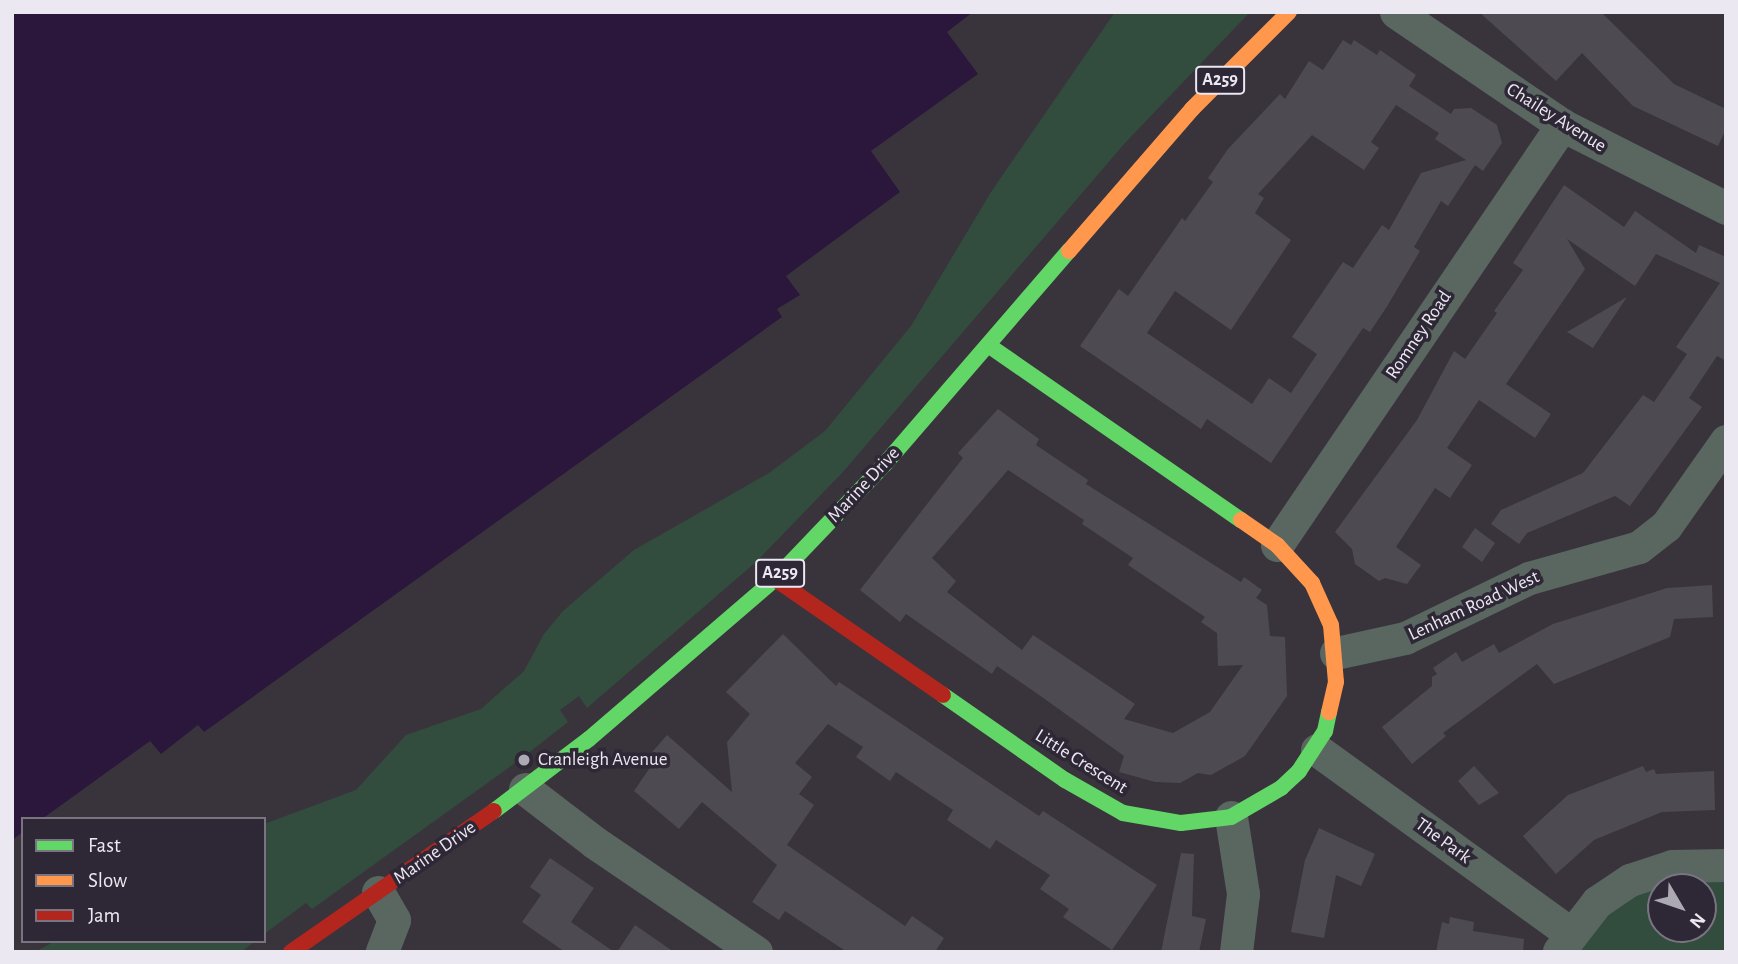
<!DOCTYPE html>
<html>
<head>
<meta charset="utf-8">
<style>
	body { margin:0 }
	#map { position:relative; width:1738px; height:964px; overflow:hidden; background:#39343c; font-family:"Alegreya Sans",sans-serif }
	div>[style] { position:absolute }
	.green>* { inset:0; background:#324c3e }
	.water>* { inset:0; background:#2b173c }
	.building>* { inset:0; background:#4e4a51 }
	.street>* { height:33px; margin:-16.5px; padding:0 16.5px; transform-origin:16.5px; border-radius:16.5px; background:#5a6660 }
	.fast>* { height:16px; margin:-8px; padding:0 8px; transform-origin:8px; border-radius:8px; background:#63d668 }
	.slow>* { height:16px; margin:-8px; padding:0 8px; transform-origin:8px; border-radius:8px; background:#ff974d }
	.jam>* { height:16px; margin:-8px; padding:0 8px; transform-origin:8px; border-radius:8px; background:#b3261e }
	.dots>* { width:19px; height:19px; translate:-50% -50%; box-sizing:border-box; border:4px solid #2e2736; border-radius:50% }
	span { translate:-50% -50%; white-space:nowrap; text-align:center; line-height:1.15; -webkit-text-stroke:7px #2e2736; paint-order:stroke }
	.shield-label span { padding:2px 5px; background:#2e2736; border:2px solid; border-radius:5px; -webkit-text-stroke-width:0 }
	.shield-label { font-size:18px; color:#ece8f1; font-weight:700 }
	.street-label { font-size:19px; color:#ece8f1 }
	.poi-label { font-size:19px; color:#ece8f1 }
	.left { translate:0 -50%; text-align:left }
	.frame { position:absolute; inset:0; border:14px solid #ece8f1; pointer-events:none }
	.legend { position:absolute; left:21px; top:817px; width:245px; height:126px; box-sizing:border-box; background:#2e2736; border:2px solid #7a7481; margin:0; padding:9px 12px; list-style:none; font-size:21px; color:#ece8f1 }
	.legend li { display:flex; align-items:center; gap:14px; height:35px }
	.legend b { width:35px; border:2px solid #7a7481 }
	.north { position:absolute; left:1647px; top:873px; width:70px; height:70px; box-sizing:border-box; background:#2e2736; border:2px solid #7a7481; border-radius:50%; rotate:129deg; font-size:19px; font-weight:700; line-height:28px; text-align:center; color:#ece8f1 }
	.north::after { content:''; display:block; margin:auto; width:24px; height:32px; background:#ada9b2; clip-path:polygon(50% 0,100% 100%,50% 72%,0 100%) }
</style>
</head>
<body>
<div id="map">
	<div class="green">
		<div style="clip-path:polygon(1115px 12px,1250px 12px,1125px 143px,842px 473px,756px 562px,587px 708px,579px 696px,560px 710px,568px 722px,522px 758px,312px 909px,306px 903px,264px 934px,264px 824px,356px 790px,406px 735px,481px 709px,524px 671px,544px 634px,563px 611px,634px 550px,769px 473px,825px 431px,911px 326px,991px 192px)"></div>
		<div style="clip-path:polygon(evenodd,1726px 874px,1726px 952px,1571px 952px,1576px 941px,1637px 887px,1726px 874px,1661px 887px,1703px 887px,1703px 929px,1661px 929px,1661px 887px)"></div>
		<div style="clip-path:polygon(55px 941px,255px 941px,241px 952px,35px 952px)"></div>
	</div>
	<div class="water">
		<div style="clip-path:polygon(12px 12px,973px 12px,947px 32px,978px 74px,871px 151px,900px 192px,786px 276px,800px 295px,777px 309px,782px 317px,204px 732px,198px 725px,161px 754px,150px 741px,42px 819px,23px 819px,23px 832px,12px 840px)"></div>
	</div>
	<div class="building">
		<div style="clip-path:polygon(1479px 12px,1601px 12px,1674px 84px,1726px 109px,1726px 129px,1718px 146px,1633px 106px,1582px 53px,1556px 81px)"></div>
		<div style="clip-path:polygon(evenodd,1343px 40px,1351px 45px,1354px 40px,1377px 55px,1380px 50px,1416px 75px,1409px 86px,1451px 114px,1454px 109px,1471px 108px,1497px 125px,1502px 143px,1483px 171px,1475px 165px,1448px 206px,1441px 201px,1414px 247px,1420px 251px,1386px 308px,1370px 332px,1363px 328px,1271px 463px,1207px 419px,1201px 429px,1080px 346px,1119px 289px,1128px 296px,1182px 218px,1185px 221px,1213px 182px,1208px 178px,1228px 149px,1280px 94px,1285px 99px,1309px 61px,1323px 70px,1343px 40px,1396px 105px,1439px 133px,1435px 139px,1466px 160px,1421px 173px,1389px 230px,1382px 225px,1353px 268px,1343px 262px,1292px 337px,1317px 354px,1291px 393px,1269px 378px,1252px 404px,1147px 333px,1175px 291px,1231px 330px,1291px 240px,1255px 213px,1264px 198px,1258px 194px,1312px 135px,1364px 170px,1379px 148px,1371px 142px,1396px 105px)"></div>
		<div style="clip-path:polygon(1564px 185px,1624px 227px,1635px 211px,1696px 253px,1699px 245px,1726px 257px,1726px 361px,1717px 356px,1689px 398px,1702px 407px,1630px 506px,1615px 496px,1527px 533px,1519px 544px,1491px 524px,1501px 510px,1583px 473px,1643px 395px,1654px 402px,1687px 354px,1676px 347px,1720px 283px,1656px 254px,1635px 286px,1567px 239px,1585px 269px,1506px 384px,1551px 414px,1535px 438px,1479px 400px,1447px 448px,1472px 465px,1450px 498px,1435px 488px,1396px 547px,1421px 565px,1407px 584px,1385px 578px,1379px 581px,1355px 564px,1352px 549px,1335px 532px,1417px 420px,1454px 351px,1465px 359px,1497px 313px,1494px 311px,1523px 270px,1513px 263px)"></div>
		<div style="clip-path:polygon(1627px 297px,1593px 348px,1567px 332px)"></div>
		<div style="clip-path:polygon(evenodd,998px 409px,1039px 439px,1036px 445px,1088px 480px,1086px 484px,1241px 582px,1244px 577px,1262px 590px,1256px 598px,1267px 605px,1270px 636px,1285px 637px,1287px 696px,1245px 756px,1211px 775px,1198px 773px,1180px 783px,1155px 782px,1119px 772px,1124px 756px,1042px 697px,997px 666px,992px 674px,906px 614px,900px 622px,860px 590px,963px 458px,958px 453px,998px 409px,1008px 470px,1084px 520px,1082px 524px,1133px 558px,1128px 565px,1205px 617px,1201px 622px,1217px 633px,1218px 666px,1243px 665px,1210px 712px,1173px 733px,1124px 719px,1135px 704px,1033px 635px,1022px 650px,947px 592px,956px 581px,932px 558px,1008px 470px)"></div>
		<div style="clip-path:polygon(1475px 528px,1495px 543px,1482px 562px,1462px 547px)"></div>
		<div style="clip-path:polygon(1712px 585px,1713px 617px,1674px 619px,1670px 637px,1554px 684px,1537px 664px,1443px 733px,1446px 736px,1412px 764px,1382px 727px,1432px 686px,1432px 677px,1437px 674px,1433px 668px,1456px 652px,1462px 662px,1494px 644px,1499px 653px,1553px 624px,1667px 588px)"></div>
		<div style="clip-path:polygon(783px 634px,836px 686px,839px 682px,1039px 816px,1043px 811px,1157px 885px,1112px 950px,1063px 917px,1069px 909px,1040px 889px,1050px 875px,996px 840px,990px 849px,947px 820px,953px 810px,896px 772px,890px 781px,856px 757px,863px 747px,828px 724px,795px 763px,812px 777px,799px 794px,814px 805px,787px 845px,905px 926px,912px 916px,944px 938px,935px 952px,847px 952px,785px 911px,779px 920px,752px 902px,777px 865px,702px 802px,679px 829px,634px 791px,653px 763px,647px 758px,667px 735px,732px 792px,727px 742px,750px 714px,726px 692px)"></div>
		<div style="clip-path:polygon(1474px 766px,1499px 793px,1479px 805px,1458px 781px)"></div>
		<div style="clip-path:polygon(1643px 766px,1646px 772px,1654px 769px,1656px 774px,1714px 771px,1715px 810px,1662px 812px,1594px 840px,1556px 874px,1523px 836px,1568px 795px)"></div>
		<div style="clip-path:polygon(1319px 828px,1375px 854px,1361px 886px,1336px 875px,1324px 938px,1291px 932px,1305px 860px)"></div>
		<div style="clip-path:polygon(1181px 853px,1194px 854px,1192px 916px,1206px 919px,1199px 952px,1161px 952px)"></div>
		<div style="clip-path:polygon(550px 858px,594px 888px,571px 922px,614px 952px,565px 952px,522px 922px,541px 895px,530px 887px)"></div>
		<div style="clip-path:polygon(1450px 917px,1474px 922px,1473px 931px,1524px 939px,1523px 952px,1436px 952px,1442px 922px,1449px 924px)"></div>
		<div style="clip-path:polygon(635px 925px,674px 952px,617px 952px)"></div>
	</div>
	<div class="street">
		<div style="left:1396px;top:12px;width:201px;rotate:34.2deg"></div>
		<div style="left:1562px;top:125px;width:184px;rotate:26.8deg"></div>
		<div style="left:1277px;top:545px;width:508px;rotate:-55.84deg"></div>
		<div style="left:1336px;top:653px;width:71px;rotate:-12.3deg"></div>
		<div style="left:1405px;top:638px;width:138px;rotate:-25.8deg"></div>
		<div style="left:1529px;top:578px;width:114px;rotate:-15.7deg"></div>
		<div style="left:1639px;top:547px;width:34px;rotate:-38deg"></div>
		<div style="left:1666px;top:526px;width:104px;rotate:-54.8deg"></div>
		<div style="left:1317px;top:750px;width:312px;rotate:35.9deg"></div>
		<div style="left:525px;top:789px;width:87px;rotate:37.5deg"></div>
		<div style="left:594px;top:842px;width:196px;rotate:34.2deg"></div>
		<div style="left:1231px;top:817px;width:78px;rotate:81.1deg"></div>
		<div style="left:1243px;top:894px;width:58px;rotate:96.9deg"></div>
		<div style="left:378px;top:892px;width:32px;rotate:60deg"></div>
		<div style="left:394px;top:920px;width:34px;rotate:111deg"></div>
		<div style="left:1559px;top:951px;width:62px;rotate:-52.2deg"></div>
		<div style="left:1597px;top:902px;width:40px;rotate:-34deg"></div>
		<div style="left:1630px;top:880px;width:44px;rotate:-18.4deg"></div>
		<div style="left:1672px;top:866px;width:54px;rotate:-1.1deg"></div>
	</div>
	<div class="fast">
		<div style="left:988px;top:345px;width:308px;rotate:34.7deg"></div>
		<div style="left:943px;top:695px;width:149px;rotate:34.9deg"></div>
		<div style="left:1065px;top:780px;width:67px;rotate:29.6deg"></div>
		<div style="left:1123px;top:813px;width:59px;rotate:9.8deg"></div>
		<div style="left:1181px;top:823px;width:50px;rotate:-6.8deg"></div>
		<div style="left:1231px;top:817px;width:58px;rotate:-30.1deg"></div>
		<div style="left:1281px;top:788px;width:25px;rotate:-43deg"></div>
		<div style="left:1299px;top:771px;width:48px;rotate:-57deg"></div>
		<div style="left:1325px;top:731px;width:19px;rotate:-78deg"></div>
		<div style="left:494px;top:811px;width:119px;rotate:-37.2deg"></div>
		<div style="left:589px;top:739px;width:245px;rotate:-40.7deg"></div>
		<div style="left:775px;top:579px;width:158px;rotate:-46.3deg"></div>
		<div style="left:884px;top:465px;width:283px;rotate:-49.2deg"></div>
	</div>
	<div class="slow">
		<div style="left:1069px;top:251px;width:188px;rotate:-49.1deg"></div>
		<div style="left:1192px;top:109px;width:137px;rotate:-45deg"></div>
		<div style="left:1241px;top:520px;width:44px;rotate:34.8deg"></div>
		<div style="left:1277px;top:545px;width:52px;rotate:47.4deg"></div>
		<div style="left:1312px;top:583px;width:46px;rotate:65.7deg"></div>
		<div style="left:1331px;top:625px;width:57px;rotate:85deg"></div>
		<div style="left:1336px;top:682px;width:31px;rotate:103deg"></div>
	</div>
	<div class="jam">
		<div style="left:775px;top:579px;width:204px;rotate:34.6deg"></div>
		<div style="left:291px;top:952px;width:247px;rotate:-34.8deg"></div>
	</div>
	<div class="dots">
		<div style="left:524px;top:760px;background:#ada9b2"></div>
	</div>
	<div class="shield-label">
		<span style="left:1220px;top:80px">A259</span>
		<span style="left:780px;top:573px">A259</span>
	</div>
	<div class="street-label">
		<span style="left:1556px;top:118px;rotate:32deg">Chailey Avenue</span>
		<span style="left:1419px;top:335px;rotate:-56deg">Romney Road</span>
		<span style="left:864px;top:485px;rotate:-47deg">Marine Drive</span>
		<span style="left:1474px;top:606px;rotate:-25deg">Lenham Road West</span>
		<span style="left:1081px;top:762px;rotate:32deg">Little Crescent</span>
		<span style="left:1443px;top:841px;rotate:36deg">The Park</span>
		<span style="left:435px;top:853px;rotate:-35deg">Marine Drive</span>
	</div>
	<div class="poi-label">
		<span class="left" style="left:538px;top:760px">Cranleigh Avenue</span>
	</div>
	<div class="frame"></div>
	<ul class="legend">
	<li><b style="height:9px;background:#63d668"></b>Fast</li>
	<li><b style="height:9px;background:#ff974d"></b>Slow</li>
	<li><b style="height:9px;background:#b3261e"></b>Jam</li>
	</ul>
	<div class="north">N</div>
</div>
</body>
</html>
